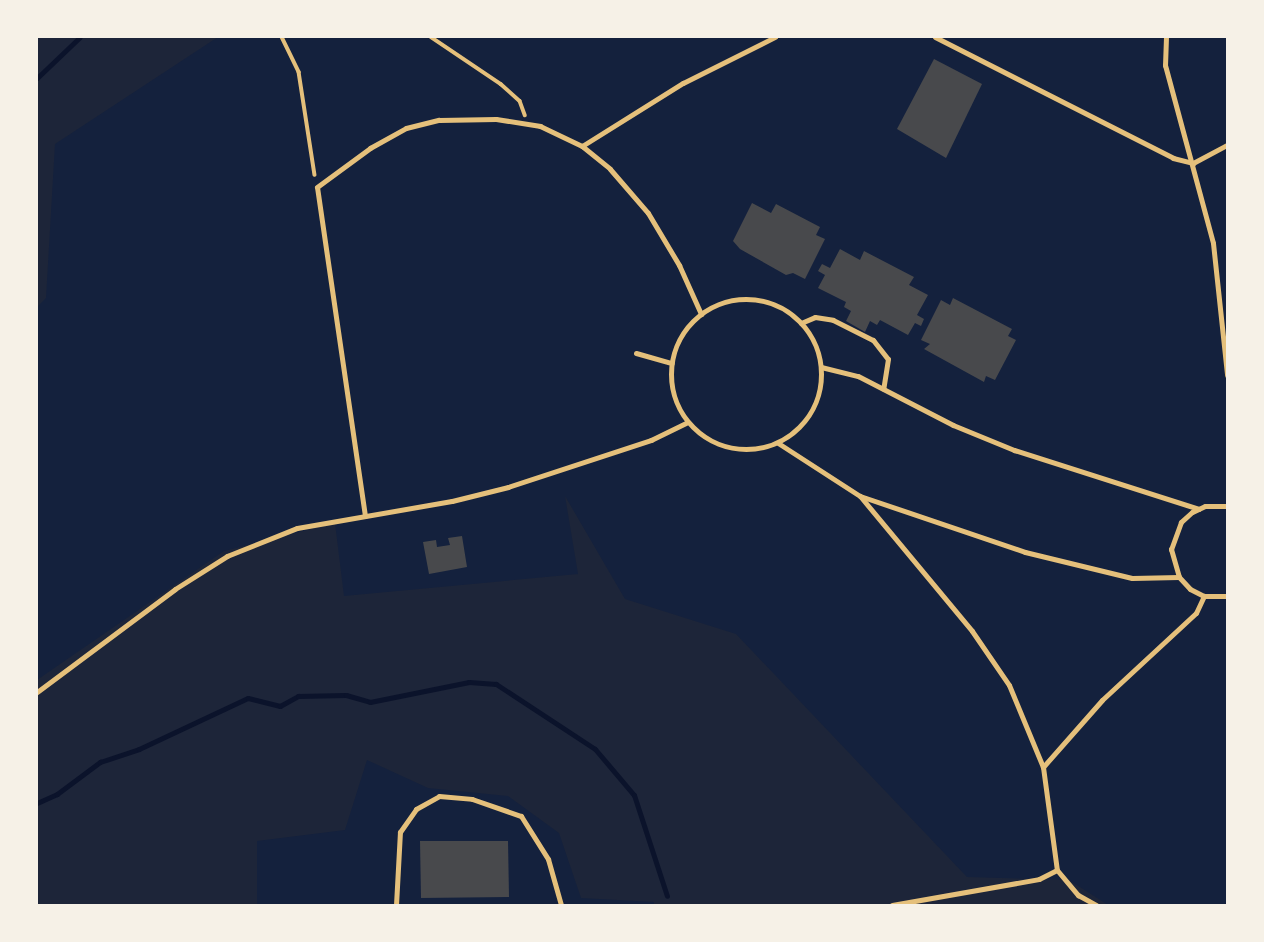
<!DOCTYPE html>
<html>
<head>
<meta charset="utf-8">
<style>
	body { margin:0 }
	#map { position:relative; width:1264px; height:942px; overflow:hidden; background:#14213d; font-family:"DM Sans",sans-serif }
	div>[style] { position:absolute }
	.green>* { inset:0; background:#1d2539 }
	.stream>* { height:5px; margin:-2.5px; padding:0 2.5px; transform-origin:2.5px; border-radius:2.5px; background:#0b132b }
	.building>* { inset:0; background:#48494c }
	.path>* { height:3.5px; margin:-1.75px; padding:0 1.75px; transform-origin:1.75px; border-radius:1.75px; background:#e5c07b }
	.service>* { height:5px; margin:-2.5px; padding:0 2.5px; transform-origin:2.5px; border-radius:2.5px; background:#e5c07b }
	.service>.ring { margin:-2.5px; padding:0; box-sizing:content-box; background:none; border:5px solid #e5c07b; border-radius:50% }
	span { translate:-50% -50%; white-space:nowrap; text-align:center; line-height:1.15; -webkit-text-stroke:7px #f6f1e7; paint-order:stroke }
	.frame { position:absolute; inset:0; border:38px solid #f6f1e7; pointer-events:none }
</style>
</head>
<body>
<div id="map">
	<div class="green">
		<div style="clip-path:polygon(37px 37px,218px 37px,55px 144px,46px 298px,37px 307px)"></div>
		<div style="clip-path:polygon(565px 496px,625px 599px,736px 634px,967px 877px,1069px 880px,1108px 905px,654px 905px,654px 902px,581px 898px,559px 833px,508px 796px,428px 788px,367px 760px,345px 830px,257px 841px,257px 905px,37px 905px,37px 680px,224px 551px,335px 523px,344px 596px,578px 574px)"></div>
	</div>
	<div class="stream">
		<div style="left:37px;top:78px;width:59px;rotate:-43.6deg"></div>
		<div style="left:37px;top:803px;width:22px;rotate:-24deg"></div>
		<div style="left:57px;top:794px;width:54px;rotate:-36.7deg"></div>
		<div style="left:100px;top:762px;width:41px;rotate:-18.4deg"></div>
		<div style="left:139px;top:749px;width:120px;rotate:-25.1deg"></div>
		<div style="left:248px;top:698px;width:33px;rotate:14deg"></div>
		<div style="left:280px;top:706px;width:21px;rotate:-29deg"></div>
		<div style="left:298px;top:696px;width:48px;rotate:-1.2deg"></div>
		<div style="left:346px;top:695px;width:25px;rotate:16deg"></div>
		<div style="left:370px;top:702px;width:101px;rotate:-11.4deg"></div>
		<div style="left:469px;top:682px;width:27px;rotate:4deg"></div>
		<div style="left:496px;top:684px;width:118px;rotate:33.3deg"></div>
		<div style="left:595px;top:749px;width:60px;rotate:49.7deg"></div>
		<div style="left:634px;top:795px;width:106px;rotate:71.9deg"></div>
	</div>
	<div class="building">
		<div style="clip-path:polygon(934px 59px,982px 84px,946px 158px,897px 129px)"></div>
		<div style="clip-path:polygon(752px 203px,771px 213px,776px 204px,820px 227px,816px 235px,825px 239px,805px 279px,793px 273px,786px 275px,740px 249px,733px 241px)"></div>
		<div style="clip-path:polygon(840px 249px,860px 260px,864px 251px,914px 277px,909px 285px,928px 295px,917px 315px,924px 319px,921px 326px,915px 323px,908px 335px,880px 320px,877px 325px,870px 321px,865px 332px,846px 321px,851px 311px,844px 307px,846px 302px,818px 288px,825px 275px,818px 271px,822px 264px,830px 268px)"></div>
		<div style="clip-path:polygon(953px 298px,1012px 329px,1008px 336px,1016px 340px,995px 380px,986px 376px,984px 382px,924px 349px,930px 344px,921px 340px,941px 300px,950px 305px)"></div>
		<div style="clip-path:polygon(462px 536px,467px 567px,429px 574px,423px 542px,436px 540px,437px 547px,450px 545px,448px 538px)"></div>
		<div style="clip-path:polygon(420px 841px,508px 841px,509px 897px,421px 898px)"></div>
	</div>
	<div class="path">
		<div style="left:282px;top:37px;width:39px;rotate:64deg"></div>
		<div style="left:299px;top:72px;width:104px;rotate:81.2deg"></div>
		<div style="left:431px;top:37px;width:84px;rotate:33.9deg"></div>
		<div style="left:501px;top:84px;width:25px;rotate:42deg"></div>
		<div style="left:520px;top:101px;width:15px;rotate:70deg"></div>
	</div>
	<div class="service">
		<div style="left:935px;top:37px;width:267px;rotate:26.9deg"></div>
		<div style="left:1173px;top:158px;width:21px;rotate:14deg"></div>
		<div style="left:1193px;top:163px;width:38px;rotate:-28deg"></div>
		<div style="left:1166px;top:37px;width:28px;rotate:92deg"></div>
		<div style="left:1165px;top:65px;width:184px;rotate:74.9deg"></div>
		<div style="left:1213px;top:243px;width:133px;rotate:83.9deg"></div>
		<div style="left:582px;top:146px;width:119px;rotate:-32deg"></div>
		<div style="left:683px;top:83px;width:103px;rotate:-26.6deg"></div>
		<div class="ring" style="left:671px;top:299px;width:145px;height:145px"></div>
		<div style="left:801px;top:323px;width:15px;rotate:-23deg"></div>
		<div style="left:815px;top:317px;width:18px;rotate:9deg"></div>
		<div style="left:833px;top:320px;width:45px;rotate:26.6deg"></div>
		<div style="left:873px;top:340px;width:24px;rotate:52deg"></div>
		<div style="left:888px;top:359px;width:30px;rotate:99deg"></div>
		<div style="left:636px;top:353px;width:37px;rotate:16deg"></div>
		<div style="left:821px;top:367px;width:38px;rotate:14deg"></div>
		<div style="left:858px;top:376px;width:107px;rotate:27.3deg"></div>
		<div style="left:953px;top:425px;width:66px;rotate:22.3deg"></div>
		<div style="left:1014px;top:450px;width:194px;rotate:17.7deg"></div>
		<div style="left:778px;top:443px;width:98px;rotate:32.9deg"></div>
		<div style="left:860px;top:496px;width:175px;rotate:50.3deg"></div>
		<div style="left:972px;top:631px;width:65px;rotate:55.6deg"></div>
		<div style="left:1009px;top:685px;width:89px;rotate:67.5deg"></div>
		<div style="left:1043px;top:767px;width:104px;rotate:82.3deg"></div>
		<div style="left:1057px;top:870px;width:33px;rotate:50deg"></div>
		<div style="left:1078px;top:895px;width:21px;rotate:29deg"></div>
		<div style="left:860px;top:496px;width:174px;rotate:18.7deg"></div>
		<div style="left:1025px;top:552px;width:110px;rotate:13.7deg"></div>
		<div style="left:1132px;top:578px;width:47px;rotate:-1.2deg"></div>
		<div style="left:1227px;top:506px;width:22px;rotate:180deg"></div>
		<div style="left:1205px;top:506px;width:14px;rotate:155deg"></div>
		<div style="left:1192px;top:512px;width:15px;rotate:138deg"></div>
		<div style="left:1181px;top:522px;width:29px;rotate:110deg"></div>
		<div style="left:1171px;top:549px;width:29px;rotate:74deg"></div>
		<div style="left:1179px;top:577px;width:16px;rotate:47deg"></div>
		<div style="left:1190px;top:589px;width:16px;rotate:27deg"></div>
		<div style="left:1204px;top:596px;width:23px"></div>
		<div style="left:365px;top:516px;width:332px;rotate:-98.3deg"></div>
		<div style="left:317px;top:187px;width:66px;rotate:-36.3deg"></div>
		<div style="left:370px;top:148px;width:41px;rotate:-29.1deg"></div>
		<div style="left:406px;top:128px;width:34px;rotate:-14deg"></div>
		<div style="left:439px;top:120px;width:57px;rotate:-1deg"></div>
		<div style="left:496px;top:119px;width:45px;rotate:9deg"></div>
		<div style="left:540px;top:126px;width:47px;rotate:25.5deg"></div>
		<div style="left:582px;top:146px;width:36px;rotate:39deg"></div>
		<div style="left:610px;top:169px;width:58px;rotate:49.2deg"></div>
		<div style="left:648px;top:213px;width:61px;rotate:59.2deg"></div>
		<div style="left:679px;top:265px;width:54px;rotate:65.8deg"></div>
		<div style="left:37px;top:692px;width:172px;rotate:-36.7deg"></div>
		<div style="left:175px;top:589px;width:62px;rotate:-32.4deg"></div>
		<div style="left:227px;top:556px;width:75px;rotate:-21.8deg"></div>
		<div style="left:297px;top:528px;width:157px;rotate:-9.9deg"></div>
		<div style="left:452px;top:501px;width:58px;rotate:-14deg"></div>
		<div style="left:508px;top:487px;width:151px;rotate:-18.2deg"></div>
		<div style="left:651px;top:440px;width:41px;rotate:-25.9deg"></div>
		<div style="left:1043px;top:767px;width:89px;rotate:-48.6deg"></div>
		<div style="left:1102px;top:700px;width:128px;rotate:-42.8deg"></div>
		<div style="left:1196px;top:613px;width:19px;rotate:-65deg"></div>
		<div style="left:396px;top:905px;width:73px;rotate:-86.9deg"></div>
		<div style="left:400px;top:832px;width:28px;rotate:-55deg"></div>
		<div style="left:416px;top:809px;width:26px;rotate:-29deg"></div>
		<div style="left:439px;top:796px;width:33px;rotate:5deg"></div>
		<div style="left:472px;top:799px;width:52px;rotate:19.1deg"></div>
		<div style="left:521px;top:816px;width:51px;rotate:57.9deg"></div>
		<div style="left:548px;top:859px;width:48px;rotate:74.2deg"></div>
		<div style="left:892px;top:905px;width:149px;rotate:-10deg"></div>
		<div style="left:1039px;top:879px;width:20px;rotate:-27deg"></div>
	</div>
	<div class="frame"></div>
</div>
</body>
</html>
